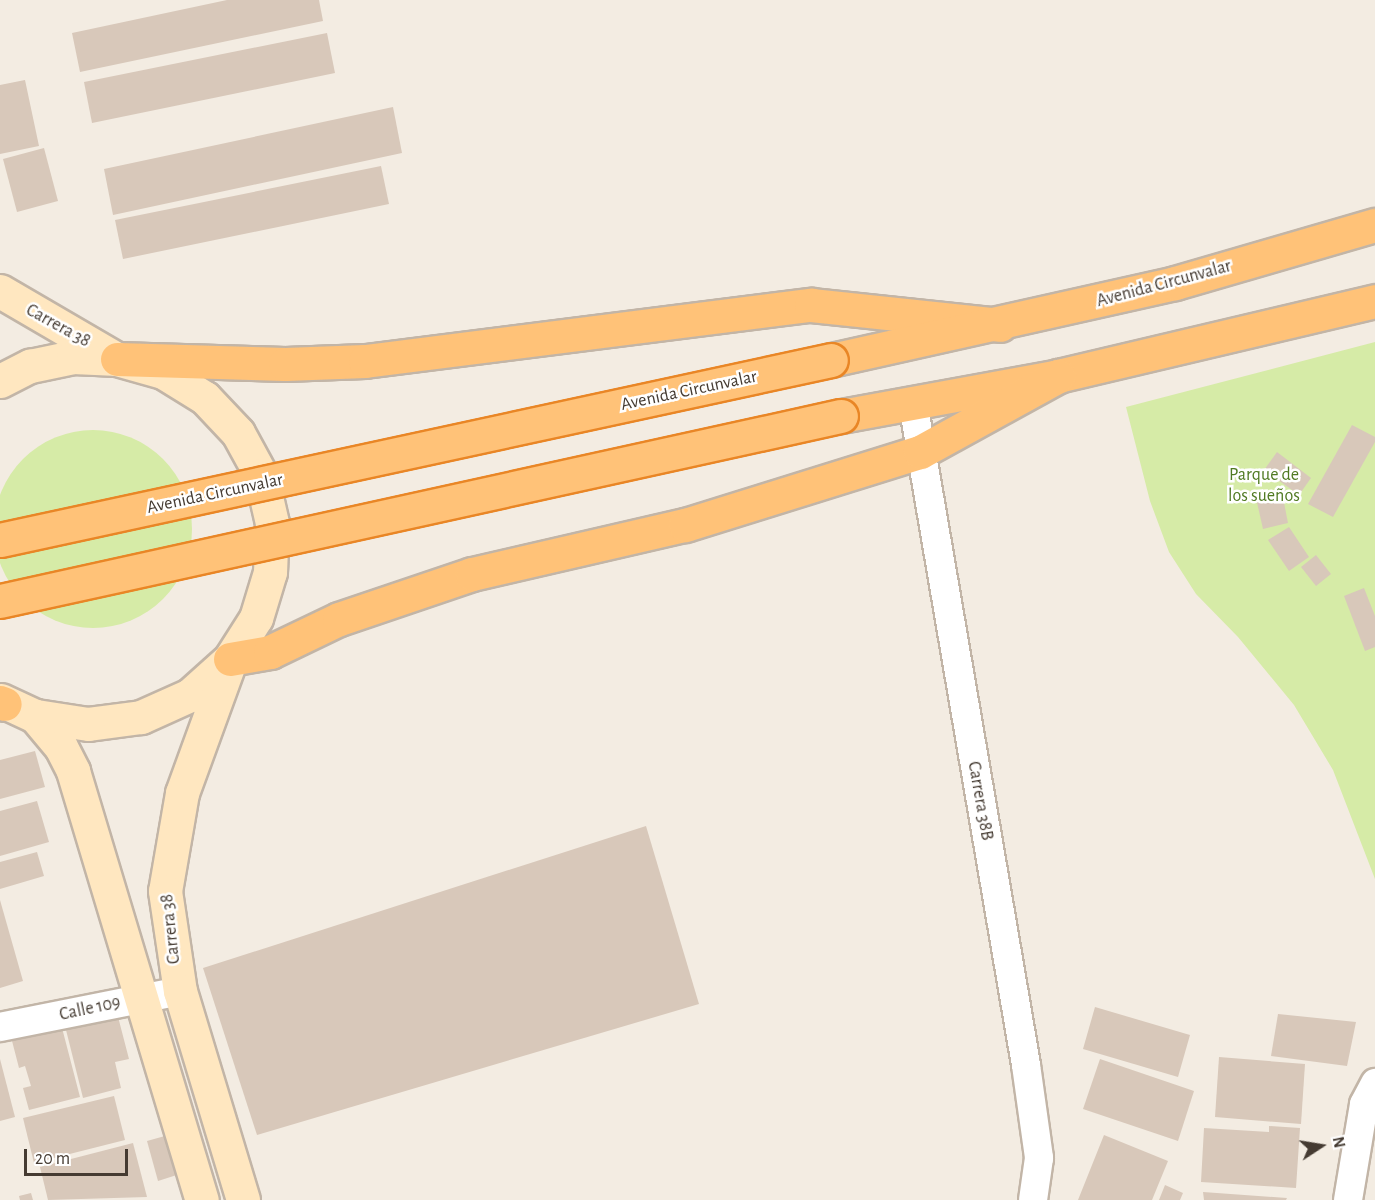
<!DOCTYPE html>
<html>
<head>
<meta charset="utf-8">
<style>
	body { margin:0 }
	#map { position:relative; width:1375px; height:1200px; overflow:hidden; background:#f3ece2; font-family:"Alegreya Sans",sans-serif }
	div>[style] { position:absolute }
	.green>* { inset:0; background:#d6eba7 }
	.round { border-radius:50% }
	.building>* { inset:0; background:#d8c8ba }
	.roads { filter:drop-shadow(2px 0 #c2b5a7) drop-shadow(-2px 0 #c2b5a7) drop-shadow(0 2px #c2b5a7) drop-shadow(0 -2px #c2b5a7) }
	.minor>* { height:28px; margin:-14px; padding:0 14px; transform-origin:14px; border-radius:14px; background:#fff }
	.secondary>* { height:33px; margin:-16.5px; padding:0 16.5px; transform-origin:16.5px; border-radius:16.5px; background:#ffe7c0 }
	.trunk>* { height:33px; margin:-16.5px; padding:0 16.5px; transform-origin:16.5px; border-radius:16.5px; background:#ffc278 }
	.bridges { filter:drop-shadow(2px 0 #e98626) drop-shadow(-2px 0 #e98626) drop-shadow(0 2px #e98626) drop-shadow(0 -2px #e98626) }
	.trunk-bridge>* { height:33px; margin:-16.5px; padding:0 16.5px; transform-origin:16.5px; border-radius:16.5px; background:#ffc278 }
	span { translate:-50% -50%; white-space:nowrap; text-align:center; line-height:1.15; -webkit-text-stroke:5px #fff; paint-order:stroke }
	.street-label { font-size:18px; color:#453b32 }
	.park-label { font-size:18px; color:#507a22 }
	.north { position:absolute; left:1291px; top:1116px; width:60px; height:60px; -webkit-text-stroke:4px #fff; paint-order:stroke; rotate:78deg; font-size:16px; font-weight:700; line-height:24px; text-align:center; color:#453b32 }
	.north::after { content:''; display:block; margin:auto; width:21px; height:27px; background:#453b32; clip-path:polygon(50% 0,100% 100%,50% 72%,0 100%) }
	.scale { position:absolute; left:24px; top:1149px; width:104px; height:27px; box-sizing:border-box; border:3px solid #453b32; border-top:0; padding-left:8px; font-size:18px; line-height:21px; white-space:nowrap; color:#453b32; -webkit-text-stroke:4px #fff; paint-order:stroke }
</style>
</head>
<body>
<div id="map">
	<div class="green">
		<div style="clip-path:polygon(1375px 342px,1375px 879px,1333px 770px,1294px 705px,1238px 637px,1196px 594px,1169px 552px,1150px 501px,1126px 407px)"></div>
		<div class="round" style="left:-6px;top:430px;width:198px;height:198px"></div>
	</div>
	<div class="building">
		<div style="clip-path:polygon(227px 0,319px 0,323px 21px,80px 72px,72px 33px)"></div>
		<div style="clip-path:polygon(327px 33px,335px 73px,92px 123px,84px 82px)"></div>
		<div style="clip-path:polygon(25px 80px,39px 146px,0 154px,0 85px)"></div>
		<div style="clip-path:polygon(393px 107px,402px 153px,113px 215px,104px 169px)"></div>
		<div style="clip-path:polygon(44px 148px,58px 201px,17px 212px,3px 159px)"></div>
		<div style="clip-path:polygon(381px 166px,389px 204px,123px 259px,115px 220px)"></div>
		<div style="clip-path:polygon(1352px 425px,1375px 437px,1375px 442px,1333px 517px,1308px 504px)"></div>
		<div style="clip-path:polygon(1277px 452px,1311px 478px,1299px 495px,1264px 470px)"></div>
		<div style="clip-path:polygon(1282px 492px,1288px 523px,1263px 529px,1256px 498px)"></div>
		<div style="clip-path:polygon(1289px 527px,1309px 557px,1289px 571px,1268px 540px)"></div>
		<div style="clip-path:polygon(1316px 555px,1331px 574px,1316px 586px,1301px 567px)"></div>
		<div style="clip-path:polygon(1364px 588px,1375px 616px,1375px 647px,1365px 651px,1344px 596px)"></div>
		<div style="clip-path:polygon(35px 751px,45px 787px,0 799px,0 760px)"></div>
		<div style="clip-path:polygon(37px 801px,49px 842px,0 856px,0 811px)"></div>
		<div style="clip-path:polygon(646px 826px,699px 1004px,257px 1135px,203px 968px)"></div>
		<div style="clip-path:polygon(37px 852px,44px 876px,0 889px,0 862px)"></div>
		<div style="clip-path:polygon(0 900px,23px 981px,0 988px)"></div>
		<div style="clip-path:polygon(1095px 1007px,1190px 1035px,1178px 1077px,1083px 1049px)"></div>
		<div style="clip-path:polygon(116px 1009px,129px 1059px,115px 1062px,121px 1088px,83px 1098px,64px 1022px)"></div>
		<div style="clip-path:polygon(1278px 1014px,1356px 1022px,1347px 1066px,1271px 1056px)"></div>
		<div style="clip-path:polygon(61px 1024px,80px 1097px,29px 1110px,23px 1088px,31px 1086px,25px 1066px,19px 1068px,11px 1037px)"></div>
		<div style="clip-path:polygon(1219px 1057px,1305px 1064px,1301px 1124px,1215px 1117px)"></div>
		<div style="clip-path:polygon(0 1059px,15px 1117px,0 1121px)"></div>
		<div style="clip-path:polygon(1100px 1059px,1194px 1091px,1178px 1141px,1083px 1109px)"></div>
		<div style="clip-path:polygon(114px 1096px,125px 1140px,34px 1163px,23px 1118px)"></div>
		<div style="clip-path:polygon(1269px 1126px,1300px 1128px,1296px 1188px,1201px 1182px,1204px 1128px,1269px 1132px)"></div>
		<div style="clip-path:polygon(172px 1134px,183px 1173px,158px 1181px,147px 1141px)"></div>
		<div style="clip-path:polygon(1104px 1135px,1168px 1161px,1152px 1200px,1078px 1200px)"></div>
		<div style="clip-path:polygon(133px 1143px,147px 1197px,48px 1200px,40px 1167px)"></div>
		<div style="clip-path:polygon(1165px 1185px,1183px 1193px,1180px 1200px,1159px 1200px)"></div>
		<div style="clip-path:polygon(1203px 1192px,1287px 1198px,1286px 1200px,1204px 1200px)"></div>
		<div style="clip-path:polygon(31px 1193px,33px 1200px,20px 1200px,19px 1196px)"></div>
	</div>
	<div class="roads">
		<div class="minor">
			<div style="left:913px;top:403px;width:672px;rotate:80.31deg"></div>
			<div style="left:1026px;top:1065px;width:94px;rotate:82deg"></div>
			<div style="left:1039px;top:1158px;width:42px;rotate:98.1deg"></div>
			<div style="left:0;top:1027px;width:184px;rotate:-11.3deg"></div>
			<div style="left:1348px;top:1200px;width:97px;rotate:-80.5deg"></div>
			<div style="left:1364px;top:1104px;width:24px;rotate:-62deg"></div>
		</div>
		<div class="secondary">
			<div style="left:0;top:291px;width:131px;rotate:30.3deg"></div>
			<div style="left:0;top:381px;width:34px;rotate:-27deg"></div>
			<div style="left:30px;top:366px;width:44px;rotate:-11.8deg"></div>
			<div style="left:73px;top:357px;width:44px;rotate:2.6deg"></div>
			<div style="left:117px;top:359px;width:48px;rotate:15.8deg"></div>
			<div style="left:163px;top:372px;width:49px;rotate:31.8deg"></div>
			<div style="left:205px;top:398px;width:48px;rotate:46.7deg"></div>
			<div style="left:238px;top:433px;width:48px;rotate:61.3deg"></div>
			<div style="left:261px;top:475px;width:49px;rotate:77.1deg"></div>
			<div style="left:272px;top:523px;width:49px;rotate:92.3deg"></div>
			<div style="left:270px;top:572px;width:48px;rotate:106.9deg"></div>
			<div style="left:256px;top:618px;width:49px;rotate:122.4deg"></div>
			<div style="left:230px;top:659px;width:54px;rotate:138deg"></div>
			<div style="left:190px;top:695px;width:54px;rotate:155.8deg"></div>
			<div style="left:141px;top:717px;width:53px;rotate:172.5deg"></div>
			<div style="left:88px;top:724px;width:54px;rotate:-171.4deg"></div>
			<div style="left:35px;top:716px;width:38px;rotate:-155deg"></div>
			<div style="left:230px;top:661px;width:140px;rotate:110deg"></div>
			<div style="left:182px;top:793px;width:99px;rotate:99.8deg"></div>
			<div style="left:165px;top:891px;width:101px;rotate:81.5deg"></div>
			<div style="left:180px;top:991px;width:218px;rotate:73.2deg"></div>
			<div style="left:35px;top:716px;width:40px;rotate:50deg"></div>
			<div style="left:61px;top:747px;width:27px;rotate:63deg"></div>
			<div style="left:73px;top:771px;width:448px;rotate:73.3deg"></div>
		</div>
		<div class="trunk">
			<div style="left:117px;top:359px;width:168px;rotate:1.7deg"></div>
			<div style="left:285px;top:364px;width:80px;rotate:-2.1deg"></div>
			<div style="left:365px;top:361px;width:450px;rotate:-7.2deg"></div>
			<div style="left:811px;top:305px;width:190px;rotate:6deg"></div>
			<div style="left:831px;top:360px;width:353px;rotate:-12.6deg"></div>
			<div style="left:1175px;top:283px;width:208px;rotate:-16.2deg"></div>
			<div style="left:841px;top:416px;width:221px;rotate:-10.4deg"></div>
			<div style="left:1058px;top:376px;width:326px;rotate:-13.3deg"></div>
			<div style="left:230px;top:659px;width:41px;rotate:-9.9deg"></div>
			<div style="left:270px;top:652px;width:76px;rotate:-25.6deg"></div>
			<div style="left:339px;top:619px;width:140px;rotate:-18.7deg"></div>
			<div style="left:472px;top:574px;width:219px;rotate:-13deg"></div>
			<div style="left:685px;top:525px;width:246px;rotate:-17.3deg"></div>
			<div style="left:920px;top:452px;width:158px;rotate:-28.8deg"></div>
			<div style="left:0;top:702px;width:5px;rotate:22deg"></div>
		</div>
	</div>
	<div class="bridges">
		<div class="trunk-bridge">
			<div style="left:0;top:540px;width:850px;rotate:-12.22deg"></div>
			<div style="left:0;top:601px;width:861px;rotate:-12.41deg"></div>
		</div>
	</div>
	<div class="street-label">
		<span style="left:1164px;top:284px;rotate:-15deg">Avenida Circunvalar</span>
		<span style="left:58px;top:326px;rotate:29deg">Carrera 38</span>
		<span style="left:689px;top:391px;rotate:-12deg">Avenida Circunvalar</span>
		<span style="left:215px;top:494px;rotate:-12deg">Avenida Circunvalar</span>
		<span style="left:980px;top:801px;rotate:80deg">Carrera 38B</span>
		<span style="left:171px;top:929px;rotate:-96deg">Carrera 38</span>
		<span style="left:90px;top:1009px;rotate:-12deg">Calle 109</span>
	</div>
	<div class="park-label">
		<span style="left:1264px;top:486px">Parque de<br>los sueños</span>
	</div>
	<div class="north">N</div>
	<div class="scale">20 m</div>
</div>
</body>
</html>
